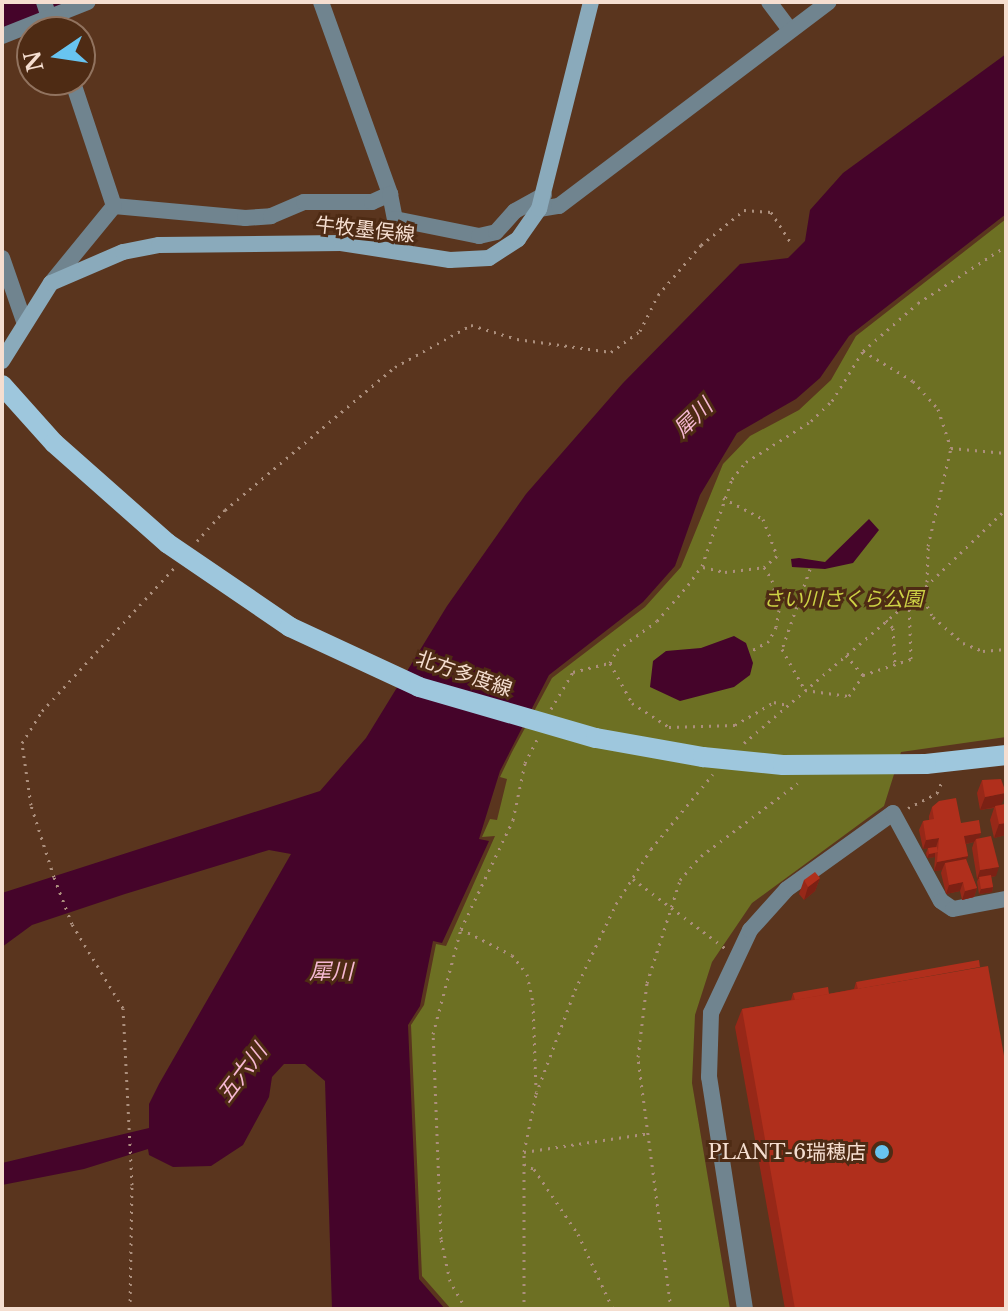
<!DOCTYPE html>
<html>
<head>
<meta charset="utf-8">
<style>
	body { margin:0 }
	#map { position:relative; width:1008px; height:1311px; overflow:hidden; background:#5a351e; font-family:"Libre Baskerville","Noto Sans JP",serif }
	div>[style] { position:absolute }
	.green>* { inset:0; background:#6d7023 }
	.water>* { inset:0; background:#45042a }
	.river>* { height:28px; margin:-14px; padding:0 14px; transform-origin:14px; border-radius:14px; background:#45042a }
	.path>* { height:3px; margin-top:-1.5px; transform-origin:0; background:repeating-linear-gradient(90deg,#ac8f7d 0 2px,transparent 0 8px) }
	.minor>* { height:16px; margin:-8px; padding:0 8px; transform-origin:8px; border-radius:8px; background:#70848f }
	.tertiary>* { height:16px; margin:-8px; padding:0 8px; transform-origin:8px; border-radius:8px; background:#70848f }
	.secondary>* { height:16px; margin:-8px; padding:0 8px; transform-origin:8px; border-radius:8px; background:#8aaabb }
	.primary>* { height:20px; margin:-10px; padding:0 10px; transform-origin:10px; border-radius:10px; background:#9ec7dd }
	.primary-bridge>* { height:20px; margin:-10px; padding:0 10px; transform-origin:10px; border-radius:10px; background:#9ec7dd }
	.wall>* { inset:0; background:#972818 }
	.shaded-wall>* { inset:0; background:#7b2114 }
	.building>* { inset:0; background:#b02f1c }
	.dots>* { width:22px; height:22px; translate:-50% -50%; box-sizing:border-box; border:4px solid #4e2b14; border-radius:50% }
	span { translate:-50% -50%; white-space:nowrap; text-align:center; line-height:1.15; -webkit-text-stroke:6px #4e2b14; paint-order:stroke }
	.street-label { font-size:20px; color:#f5ded0 }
	.park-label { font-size:20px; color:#cdd245; font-style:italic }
	.poi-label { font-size:20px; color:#f5ded0 }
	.right { translate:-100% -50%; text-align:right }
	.water-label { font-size:22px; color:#f6b8d3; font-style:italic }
	.frame { position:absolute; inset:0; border:4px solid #f5ded0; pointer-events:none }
	.north { position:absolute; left:16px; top:16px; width:80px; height:80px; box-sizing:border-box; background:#4e2b14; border:2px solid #91735f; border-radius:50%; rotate:257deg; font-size:22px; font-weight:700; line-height:32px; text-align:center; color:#f5ded0 }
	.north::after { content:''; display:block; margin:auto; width:28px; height:36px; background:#68c4f0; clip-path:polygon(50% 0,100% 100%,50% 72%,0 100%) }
</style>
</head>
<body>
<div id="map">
	<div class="green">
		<div style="clip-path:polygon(1006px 219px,1006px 737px,901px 752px,884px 806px,752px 903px,712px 962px,695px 1015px,692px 1083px,730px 1309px,451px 1309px,422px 1276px,411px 1025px,424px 1005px,436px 944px,446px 946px,495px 836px,482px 837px,490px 819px,497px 820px,507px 779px,500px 777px,512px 752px,552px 678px,645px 607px,681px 567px,723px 464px,750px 436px,799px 410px,831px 380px,856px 336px)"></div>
	</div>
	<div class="water">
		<div style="clip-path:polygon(1006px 54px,1006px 214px,849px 336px,820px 378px,796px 399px,737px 433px,700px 495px,675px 566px,643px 602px,549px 675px,500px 771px,479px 839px,489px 841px,442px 943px,433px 941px,420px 1006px,408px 1025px,419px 1279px,445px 1309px,332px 1309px,325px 1081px,305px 1064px,284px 1064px,272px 1077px,269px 1097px,243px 1145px,211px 1166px,173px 1167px,149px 1155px,148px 1149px,84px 1169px,2px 1185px,2px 1163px,149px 1128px,149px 1104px,159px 1084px,291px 854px,269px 850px,125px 894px,32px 925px,2px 947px,2px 893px,320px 791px,366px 738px,447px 606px,526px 494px,623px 383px,740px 264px,788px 258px,805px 241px,810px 210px,843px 173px)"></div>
		<div style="clip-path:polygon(869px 519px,879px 530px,853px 563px,825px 569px,792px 567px,791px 559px,799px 558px,825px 562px)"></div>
		<div style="clip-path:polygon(734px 636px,746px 643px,753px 663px,750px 675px,734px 687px,680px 701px,650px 687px,653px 661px,666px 651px,701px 648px)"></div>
	</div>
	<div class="river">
		<div style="left:2px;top:18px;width:48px;rotate:-19.6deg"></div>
	</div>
	<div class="path">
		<div style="left:863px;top:351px;width:58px;rotate:31deg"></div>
		<div style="left:913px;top:381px;width:38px;rotate:48deg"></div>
		<div style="left:938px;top:409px;width:41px;rotate:71.6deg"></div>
		<div style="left:951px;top:448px;width:55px;rotate:5.2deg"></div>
		<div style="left:723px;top:498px;width:45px;rotate:27.7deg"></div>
		<div style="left:763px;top:519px;width:40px;rotate:69deg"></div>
		<div style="left:777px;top:556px;width:17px;rotate:140deg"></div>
		<div style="left:197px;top:541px;width:42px;rotate:-47.9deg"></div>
		<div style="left:225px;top:510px;width:222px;rotate:-40.1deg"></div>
		<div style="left:395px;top:367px;width:87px;rotate:-28.9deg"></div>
		<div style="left:471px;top:325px;width:48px;rotate:16.9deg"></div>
		<div style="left:517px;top:339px;width:95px;rotate:7.9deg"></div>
		<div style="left:611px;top:352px;width:36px;rotate:-36deg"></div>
		<div style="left:640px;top:331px;width:40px;rotate:-63.4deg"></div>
		<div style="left:658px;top:295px;width:66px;rotate:-49.3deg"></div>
		<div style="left:701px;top:245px;width:55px;rotate:-39.1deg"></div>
		<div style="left:744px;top:210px;width:27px;rotate:4deg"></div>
		<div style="left:771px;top:212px;width:38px;rotate:57deg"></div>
		<div style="left:703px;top:567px;width:23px;rotate:13deg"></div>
		<div style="left:725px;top:572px;width:39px;rotate:-7deg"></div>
		<div style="left:764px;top:567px;width:15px;rotate:58deg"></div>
		<div style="left:772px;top:580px;width:31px;rotate:77deg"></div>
		<div style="left:779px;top:610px;width:17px;rotate:100deg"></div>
		<div style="left:776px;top:627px;width:16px;rotate:117deg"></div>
		<div style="left:769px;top:641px;width:23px;rotate:151deg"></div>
		<div style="left:810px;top:569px;width:85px;rotate:109.3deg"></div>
		<div style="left:782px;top:649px;width:47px;rotate:60.7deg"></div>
		<div style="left:805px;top:690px;width:44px;rotate:7.8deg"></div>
		<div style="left:849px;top:696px;width:25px;rotate:-56deg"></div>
		<div style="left:863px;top:675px;width:51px;rotate:-18.4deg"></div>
		<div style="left:911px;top:659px;width:58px;rotate:-92deg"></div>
		<div style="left:927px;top:582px;width:36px;rotate:-88deg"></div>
		<div style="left:928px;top:546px;width:101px;rotate:-76.8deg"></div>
		<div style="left:920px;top:592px;width:28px;rotate:63deg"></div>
		<div style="left:933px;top:617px;width:40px;rotate:41deg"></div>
		<div style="left:963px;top:643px;width:22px;rotate:22deg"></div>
		<div style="left:983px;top:651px;width:23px;rotate:-5deg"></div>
		<div style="left:886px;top:620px;width:11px;rotate:49deg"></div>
		<div style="left:893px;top:628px;width:37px;rotate:87deg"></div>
		<div style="left:846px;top:655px;width:26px;rotate:50deg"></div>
		<div style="left:610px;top:663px;width:46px;rotate:61.2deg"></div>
		<div style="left:632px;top:703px;width:44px;rotate:33deg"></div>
		<div style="left:669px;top:727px;width:66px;rotate:-1.7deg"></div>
		<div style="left:735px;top:725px;width:45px;rotate:-30.5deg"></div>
		<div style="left:774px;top:702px;width:13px;rotate:13deg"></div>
		<div style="left:551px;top:709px;width:43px;rotate:-59.3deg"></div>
		<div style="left:573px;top:672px;width:38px;rotate:-14deg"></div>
		<div style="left:610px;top:663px;width:15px;rotate:-62deg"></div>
		<div style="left:617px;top:650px;width:49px;rotate:-35.9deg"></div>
		<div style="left:657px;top:621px;width:48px;rotate:-49.3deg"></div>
		<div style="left:688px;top:585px;width:24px;rotate:-54deg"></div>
		<div style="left:702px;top:566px;width:92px;rotate:-71deg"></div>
		<div style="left:732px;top:479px;width:22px;rotate:-51deg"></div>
		<div style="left:746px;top:462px;width:77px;rotate:-32.2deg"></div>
		<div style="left:811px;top:421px;width:29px;rotate:-44deg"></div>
		<div style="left:832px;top:401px;width:59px;rotate:-58.2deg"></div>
		<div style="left:863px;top:351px;width:73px;rotate:-41.1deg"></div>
		<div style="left:918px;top:303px;width:105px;rotate:-32.9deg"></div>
		<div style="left:744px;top:743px;width:232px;rotate:-40.6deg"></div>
		<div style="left:920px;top:592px;width:120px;rotate:-44deg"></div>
		<div style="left:908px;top:808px;width:33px;rotate:-27deg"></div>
		<div style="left:937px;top:793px;width:15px;rotate:-67deg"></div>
		<div style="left:633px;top:879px;width:115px;rotate:36.9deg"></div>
		<div style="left:461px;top:929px;width:57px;rotate:27deg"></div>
		<div style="left:512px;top:955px;width:24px;rotate:52deg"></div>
		<div style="left:527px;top:974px;width:30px;rotate:78deg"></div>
		<div style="left:533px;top:1003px;width:88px;rotate:88deg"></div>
		<div style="left:524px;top:1152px;width:126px;rotate:-8.6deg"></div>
		<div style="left:524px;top:1164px;width:11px;rotate:27deg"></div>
		<div style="left:534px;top:1169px;width:78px;rotate:55.9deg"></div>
		<div style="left:578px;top:1234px;width:83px;rotate:65deg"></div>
		<div style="left:130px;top:1309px;width:124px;rotate:-89.1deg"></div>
		<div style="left:132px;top:1185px;width:177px;rotate:-92.9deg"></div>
		<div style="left:123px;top:1008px;width:98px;rotate:-121.3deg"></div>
		<div style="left:72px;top:924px;width:50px;rotate:-111deg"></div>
		<div style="left:54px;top:877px;width:76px;rotate:-107.7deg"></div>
		<div style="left:31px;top:805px;width:63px;rotate:-98.3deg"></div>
		<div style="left:22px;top:743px;width:38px;rotate:-58deg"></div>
		<div style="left:42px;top:711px;width:195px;rotate:-47.3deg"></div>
		<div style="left:466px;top:1309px;width:32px;rotate:-120deg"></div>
		<div style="left:450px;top:1281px;width:43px;rotate:-102.1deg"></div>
		<div style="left:441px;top:1239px;width:205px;rotate:-92.2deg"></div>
		<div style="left:433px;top:1034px;width:109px;rotate:-75.1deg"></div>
		<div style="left:461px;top:929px;width:121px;rotate:-64.5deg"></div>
		<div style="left:513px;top:820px;width:58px;rotate:-78.1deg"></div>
		<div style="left:525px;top:763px;width:28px;rotate:-63deg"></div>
		<div style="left:524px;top:1309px;width:157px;rotate:-90deg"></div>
		<div style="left:524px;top:1152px;width:59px;rotate:-78.3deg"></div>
		<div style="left:536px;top:1094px;width:111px;rotate:-69.4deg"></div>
		<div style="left:575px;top:990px;width:95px;rotate:-64.5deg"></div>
		<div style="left:616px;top:904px;width:65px;rotate:-57.5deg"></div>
		<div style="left:651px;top:849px;width:97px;rotate:-50.4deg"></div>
		<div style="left:671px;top:1309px;width:254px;rotate:-97.5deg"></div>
		<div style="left:638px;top:1057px;width:75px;rotate:-83.1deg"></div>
		<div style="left:647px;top:983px;width:108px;rotate:-72.2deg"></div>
		<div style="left:680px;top:880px;width:32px;rotate:-49deg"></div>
		<div style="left:701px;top:856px;width:121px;rotate:-37deg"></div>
	</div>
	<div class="minor">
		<div style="left:44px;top:2px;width:32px;rotate:72deg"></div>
		<div style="left:321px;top:2px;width:204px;rotate:70.2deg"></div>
		<div style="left:769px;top:2px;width:35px;rotate:53deg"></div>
		<div style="left:114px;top:206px;width:132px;rotate:5.2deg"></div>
		<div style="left:245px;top:218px;width:26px;rotate:-4deg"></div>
		<div style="left:271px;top:216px;width:36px;rotate:-23deg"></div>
		<div style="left:304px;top:202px;width:68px"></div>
		<div style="left:372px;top:202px;width:20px;rotate:-24deg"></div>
		<div style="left:390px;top:194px;width:25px;rotate:79deg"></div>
		<div style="left:395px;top:219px;width:86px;rotate:11.4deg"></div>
		<div style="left:479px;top:236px;width:17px;rotate:-13deg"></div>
		<div style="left:496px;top:232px;width:28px;rotate:-48deg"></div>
		<div style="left:515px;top:211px;width:33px;rotate:-29deg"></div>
		<div style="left:539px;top:209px;width:20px;rotate:-9deg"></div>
		<div style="left:559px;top:206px;width:338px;rotate:-37.1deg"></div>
		<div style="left:2px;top:258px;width:67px;rotate:70.8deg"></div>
		<div style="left:51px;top:283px;width:99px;rotate:-50.7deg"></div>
		<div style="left:114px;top:206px;width:133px;rotate:-108.4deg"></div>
		<div style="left:745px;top:1309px;width:235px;rotate:-98.8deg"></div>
		<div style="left:709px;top:1077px;width:64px;rotate:-88.2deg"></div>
		<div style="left:711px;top:1013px;width:92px;rotate:-64.8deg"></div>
		<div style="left:750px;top:930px;width:55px;rotate:-47.9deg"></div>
		<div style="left:787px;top:889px;width:130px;rotate:-35.6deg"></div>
		<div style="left:893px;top:813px;width:100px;rotate:61.4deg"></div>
		<div style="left:941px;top:901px;width:14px;rotate:34deg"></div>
		<div style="left:953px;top:909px;width:54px;rotate:-10.7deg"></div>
	</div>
	<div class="tertiary">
		<div style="left:2px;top:36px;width:92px;rotate:-21.6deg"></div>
	</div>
	<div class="secondary">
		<div style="left:2px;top:361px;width:92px;rotate:-57.9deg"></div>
		<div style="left:51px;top:283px;width:78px;rotate:-23.3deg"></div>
		<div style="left:123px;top:252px;width:37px;rotate:-11deg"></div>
		<div style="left:159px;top:245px;width:182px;rotate:-0.6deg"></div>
		<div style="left:341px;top:243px;width:110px;rotate:8.9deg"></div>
		<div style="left:450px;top:260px;width:39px;rotate:-3deg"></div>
		<div style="left:489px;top:258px;width:35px;rotate:-33deg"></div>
		<div style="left:518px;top:239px;width:37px;rotate:-55deg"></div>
		<div style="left:539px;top:209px;width:213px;rotate:-75.9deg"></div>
	</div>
	<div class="primary">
		<div style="left:926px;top:764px;width:81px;rotate:-6.4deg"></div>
	</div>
	<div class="primary-bridge">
		<div style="left:2px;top:385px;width:78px;rotate:48.1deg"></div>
		<div style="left:54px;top:443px;width:151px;rotate:41.5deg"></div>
		<div style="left:167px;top:543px;width:149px;rotate:34.3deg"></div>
		<div style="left:290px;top:627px;width:142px;rotate:24.9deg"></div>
		<div style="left:419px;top:687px;width:184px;rotate:16.1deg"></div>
		<div style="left:596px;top:738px;width:109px;rotate:10.1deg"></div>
		<div style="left:703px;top:757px;width:80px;rotate:5.7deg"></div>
		<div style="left:783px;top:765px;width:143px;rotate:-0.4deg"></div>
	</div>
	<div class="wall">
		<div style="clip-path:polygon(982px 780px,1001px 805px,1006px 804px,1006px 835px,994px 838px,990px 820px,994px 808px,980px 810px,977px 793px)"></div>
		<div style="clip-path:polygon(932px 807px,961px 823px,981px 833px,979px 838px,996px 876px,991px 877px,993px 887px,992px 892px,979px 894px,977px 882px,978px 879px,977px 879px,972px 848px,974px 842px,966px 844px,968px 856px,966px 860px,977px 888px,974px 897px,962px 900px,960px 891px,946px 894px,941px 873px,942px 870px,934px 871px,935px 857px,927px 858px,926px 853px,928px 848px,934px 847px,923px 849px,919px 830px,923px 821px,929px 820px,929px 816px)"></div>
		<div style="clip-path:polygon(820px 878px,815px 891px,804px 900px,799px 894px,804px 880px)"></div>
		<div style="clip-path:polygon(856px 982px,1006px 1309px,785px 1309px,735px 1027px,742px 1009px,791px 1000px,793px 993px,829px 994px,854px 989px)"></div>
	</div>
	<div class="shaded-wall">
		<div style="clip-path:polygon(1006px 793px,1001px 806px,980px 810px,985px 797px)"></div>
		<div style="clip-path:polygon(1006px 823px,1006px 835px,994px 838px,999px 824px)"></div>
		<div style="clip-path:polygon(981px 833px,978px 842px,976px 839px,974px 842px,961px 845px,964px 836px)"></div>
		<div style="clip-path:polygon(939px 838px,936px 847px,923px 849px,926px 840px)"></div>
		<div style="clip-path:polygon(935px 853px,935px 857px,927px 858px,929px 854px)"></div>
		<div style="clip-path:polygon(968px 856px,964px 865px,945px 863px,942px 870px,934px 871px,937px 862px)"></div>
		<div style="clip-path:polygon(999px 867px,996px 876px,977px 879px,980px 870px)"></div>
		<div style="clip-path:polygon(820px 878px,815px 891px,804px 900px,808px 887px)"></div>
		<div style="clip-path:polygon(963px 882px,960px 891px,946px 894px,949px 885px)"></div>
		<div style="clip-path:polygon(993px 887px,992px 892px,979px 894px,981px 889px)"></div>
		<div style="clip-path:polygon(977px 888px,974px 897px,962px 900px,965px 891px)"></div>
	</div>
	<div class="building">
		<div style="clip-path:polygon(1001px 779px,1006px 793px,985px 797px,982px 780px)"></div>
		<div style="clip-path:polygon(956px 798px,961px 823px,979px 820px,981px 833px,964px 836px,968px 856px,937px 862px,939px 838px,926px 840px,923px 821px,934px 819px,932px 807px,939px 801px)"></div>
		<div style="clip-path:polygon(1006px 804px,1006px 823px,999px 824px,995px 806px)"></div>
		<div style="clip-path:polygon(991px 836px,999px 867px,980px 870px,976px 839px)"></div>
		<div style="clip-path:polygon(937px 847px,938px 852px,929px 854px,928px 848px)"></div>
		<div style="clip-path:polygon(966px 859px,977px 888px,965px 891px,963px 882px,949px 885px,945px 863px)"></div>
		<div style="clip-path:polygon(815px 872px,820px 878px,808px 887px,804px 880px)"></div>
		<div style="clip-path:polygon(991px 875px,993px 887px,981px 889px,979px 877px)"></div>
		<div style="clip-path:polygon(979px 960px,980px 967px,858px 989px,856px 982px)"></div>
		<div style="clip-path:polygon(988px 966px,1006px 1067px,1006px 1309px,795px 1309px,742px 1009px)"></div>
		<div style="clip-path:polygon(828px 987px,829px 994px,795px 1000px,793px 993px)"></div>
	</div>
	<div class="dots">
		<div style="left:882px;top:1152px;background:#68c4f0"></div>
	</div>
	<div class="street-label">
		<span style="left:365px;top:230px;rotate:6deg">牛牧墨俣線</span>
		<span style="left:464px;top:674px;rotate:19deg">北方多度線</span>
	</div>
	<div class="park-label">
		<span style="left:843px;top:599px">さい川さくら公園</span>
	</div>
	<div class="poi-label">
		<span class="right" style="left:866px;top:1152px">PLANT-6瑞穂店</span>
	</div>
	<div class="water-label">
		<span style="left:693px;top:418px;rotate:-44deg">犀川</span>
		<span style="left:331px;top:972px">犀川</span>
		<span style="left:242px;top:1073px;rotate:-53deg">五六川</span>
	</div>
	<div class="frame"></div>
	<div class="north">N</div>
</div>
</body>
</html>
